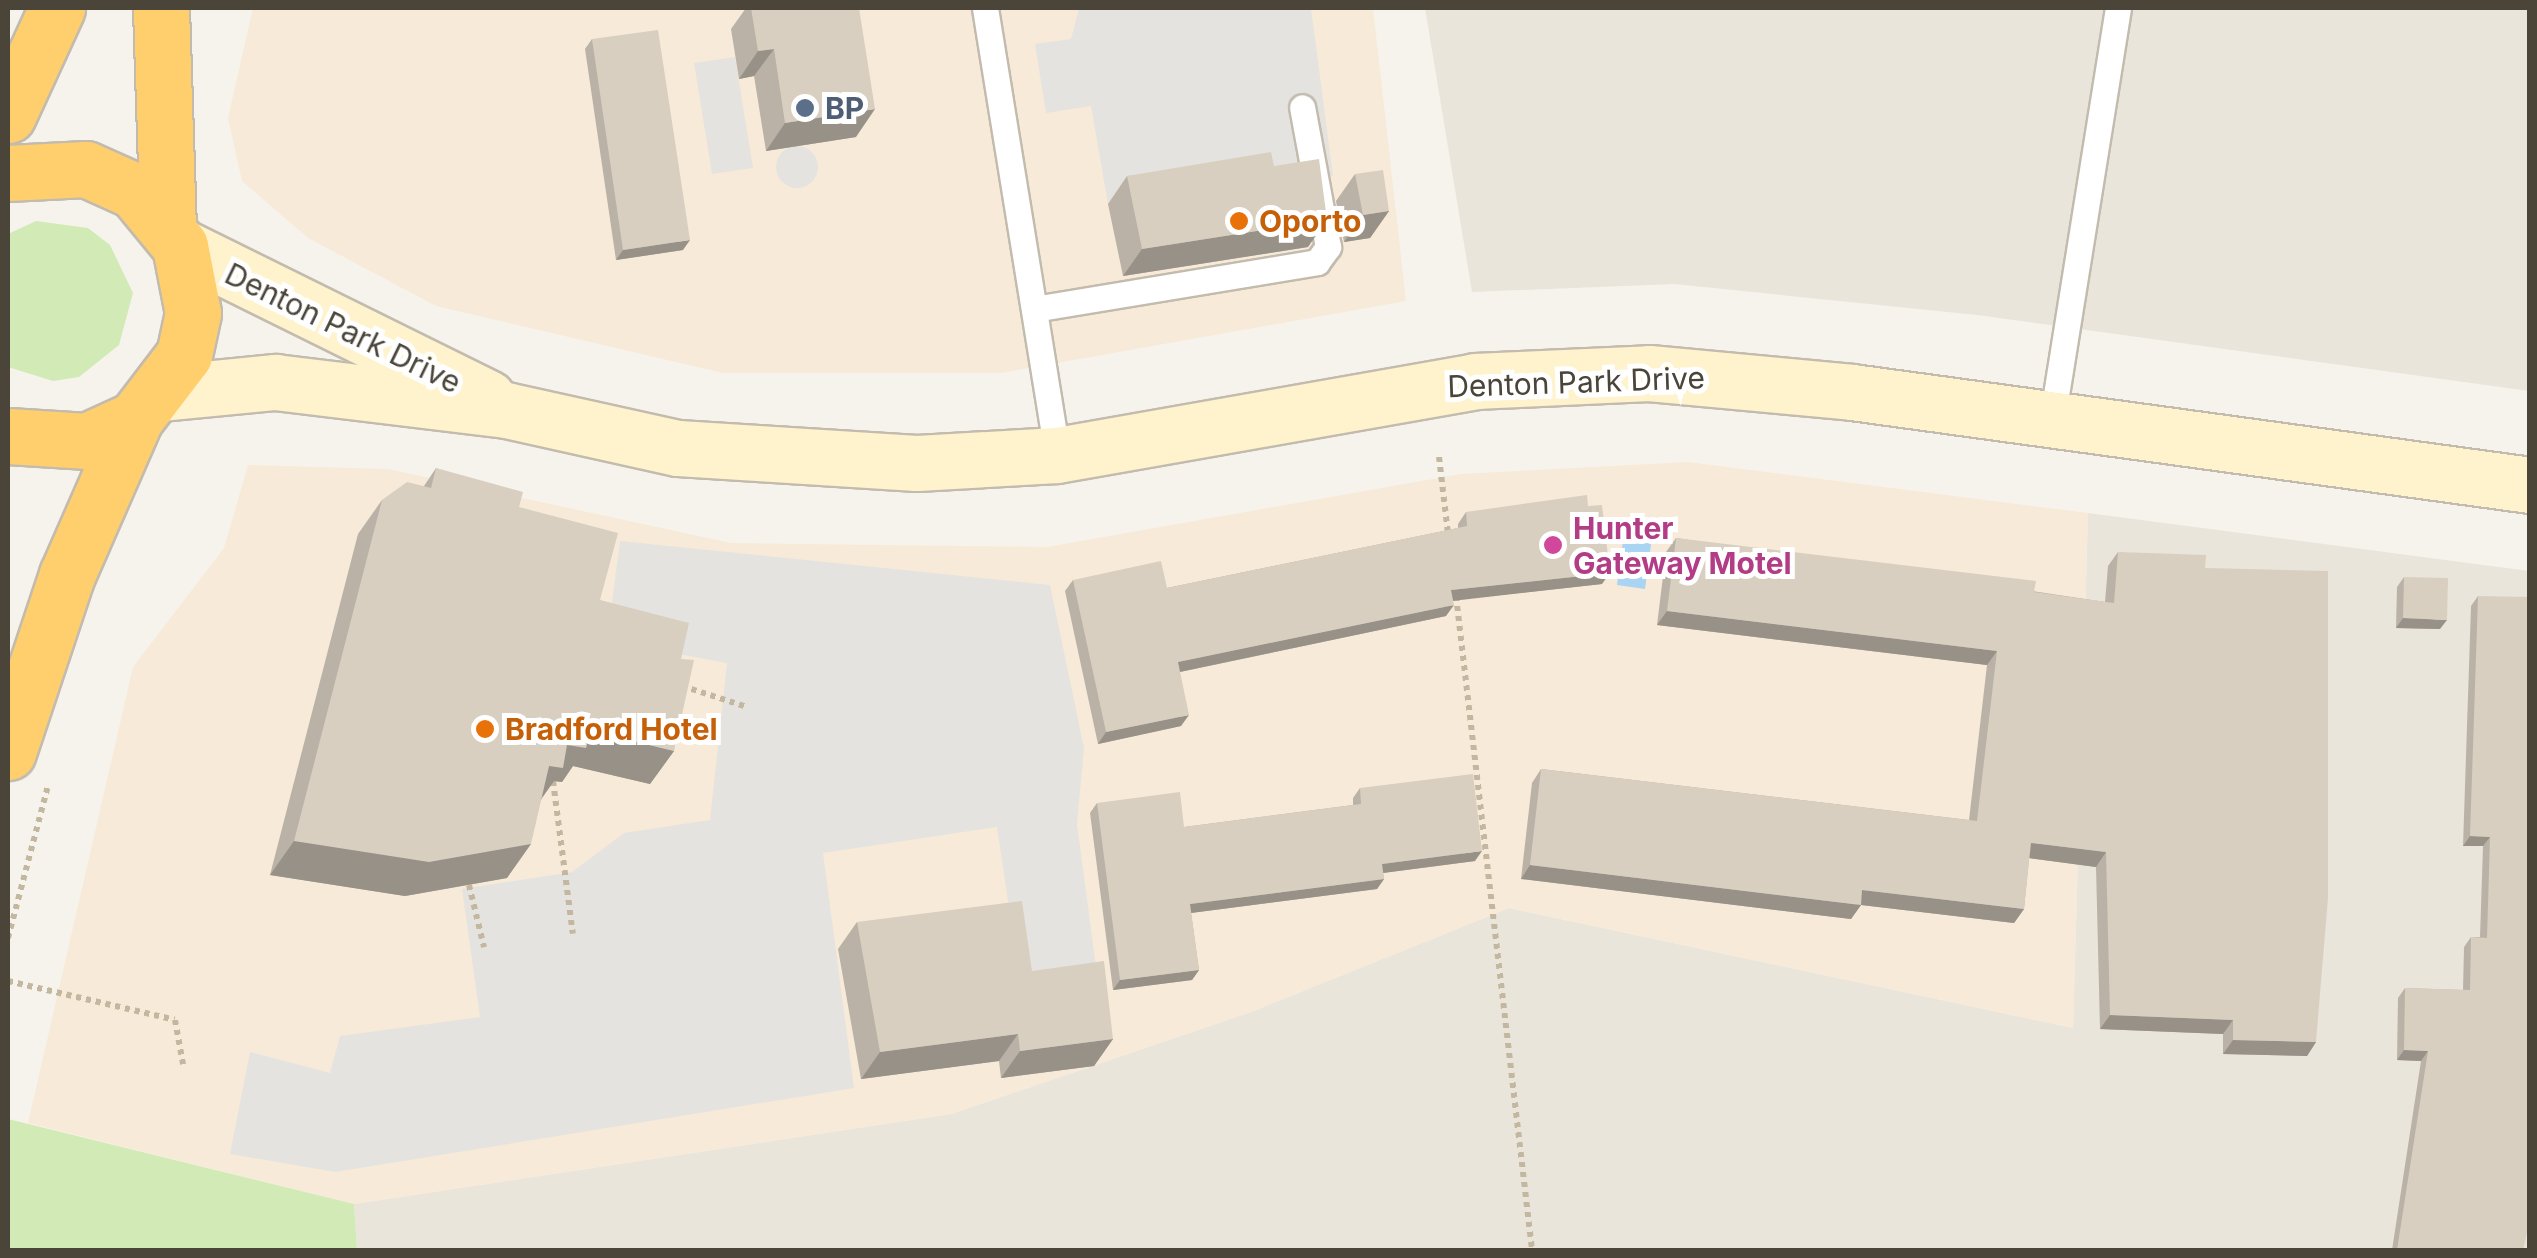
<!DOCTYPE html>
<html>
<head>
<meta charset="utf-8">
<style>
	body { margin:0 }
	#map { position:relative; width:2537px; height:1258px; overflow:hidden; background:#f6f3ec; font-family:Inter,sans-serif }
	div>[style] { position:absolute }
	.residential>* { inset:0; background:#eae5da }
	.commercial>* { inset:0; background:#f7ead8 }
	.green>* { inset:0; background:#d2eab5 }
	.parking>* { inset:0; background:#e5e3e0 }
	.round { border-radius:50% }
	.water>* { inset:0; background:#a9d4f2 }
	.path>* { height:6px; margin-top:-3px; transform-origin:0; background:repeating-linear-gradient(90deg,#c4b79f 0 5px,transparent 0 10px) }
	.roads { filter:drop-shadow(2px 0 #c2bbae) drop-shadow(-2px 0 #c2bbae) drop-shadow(0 2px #c2bbae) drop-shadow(0 -2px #c2bbae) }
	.lane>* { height:25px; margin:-12.5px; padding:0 12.5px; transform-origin:12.5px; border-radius:12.5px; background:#fff }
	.secondary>* { height:55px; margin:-27.5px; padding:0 27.5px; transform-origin:27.5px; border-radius:27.5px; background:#fff3cd }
	.highway>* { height:55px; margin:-27.5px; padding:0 27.5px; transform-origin:27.5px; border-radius:27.5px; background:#ffcf6e }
	.wall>* { inset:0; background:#bab2a6 }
	.shaded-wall>* { inset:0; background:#979187 }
	.building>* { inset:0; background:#d8cfc1 }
	.dots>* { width:28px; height:28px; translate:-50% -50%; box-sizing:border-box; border:5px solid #fff; border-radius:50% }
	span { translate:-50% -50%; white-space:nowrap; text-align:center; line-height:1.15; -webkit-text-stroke:10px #fff; paint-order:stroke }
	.service-label { font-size:30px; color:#4e5e75; font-weight:700 }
	.left { translate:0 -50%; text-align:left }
	.food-label { font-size:30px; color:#c56008; font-weight:700 }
	.street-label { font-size:30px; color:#4b4439 }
	.hotel-label { font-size:30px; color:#b23c85; font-weight:700 }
	.frame { position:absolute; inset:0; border:10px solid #4b4439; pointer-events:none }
</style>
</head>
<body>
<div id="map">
	<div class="residential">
		<div style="clip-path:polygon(1425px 8px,2529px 8px,2529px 391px,1977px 315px,1674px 284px,1472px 292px)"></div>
		<div style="clip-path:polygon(2088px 513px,2529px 571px,2529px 1250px,357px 1250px,354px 1204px,951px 1114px,1251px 1012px,1509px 908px,2073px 1028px)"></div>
	</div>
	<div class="commercial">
		<div style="clip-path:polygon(253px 8px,1373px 8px,1406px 301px,1001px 373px,723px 373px,436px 306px,308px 238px,242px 181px,228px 118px)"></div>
		<div style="clip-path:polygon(1687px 462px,2088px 513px,2073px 1028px,1509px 908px,1251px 1012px,951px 1114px,354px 1204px,28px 1123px,133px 667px,224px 548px,248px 465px,388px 469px,731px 543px,1047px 547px,1461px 474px)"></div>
	</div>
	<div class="green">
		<div style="clip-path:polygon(36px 221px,88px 228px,110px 245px,133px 293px,119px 345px,79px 377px,53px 381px,8px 367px,8px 234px)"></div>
		<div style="clip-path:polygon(8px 1119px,354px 1204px,357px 1250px,8px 1250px)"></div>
	</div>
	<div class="parking">
		<div style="clip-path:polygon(1079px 8px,1311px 8px,1333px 176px,1108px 204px,1091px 106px,1046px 113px,1035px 44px,1071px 39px)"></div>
		<div style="clip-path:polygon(735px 57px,753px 168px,712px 174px,694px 63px)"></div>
		<div class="round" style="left:776px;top:146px;width:42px;height:42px"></div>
		<div style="clip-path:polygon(620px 541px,1050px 585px,1084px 748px,1077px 824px,1097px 974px,1021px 988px,997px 827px,823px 853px,854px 1088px,335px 1172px,230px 1154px,250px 1052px,330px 1073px,340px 1036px,480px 1017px,462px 889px,572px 872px,624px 833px,710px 820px,727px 663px,607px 641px)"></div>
	</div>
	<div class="water">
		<div style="clip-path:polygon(1626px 518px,1654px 522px,1645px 589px,1617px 585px)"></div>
	</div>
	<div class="path">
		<div style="left:1439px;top:457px;width:78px;rotate:83.3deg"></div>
		<div style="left:1456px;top:596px;width:658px;rotate:83.37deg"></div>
		<div style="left:682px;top:686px;width:68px;rotate:17.9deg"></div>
		<div style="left:553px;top:781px;width:154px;rotate:82.6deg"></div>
		<div style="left:469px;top:885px;width:64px;rotate:76.4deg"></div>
		<div style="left:8px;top:938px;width:157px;rotate:-75.3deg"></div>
		<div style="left:8px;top:981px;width:171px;rotate:13.1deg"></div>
		<div style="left:175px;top:1020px;width:45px;rotate:79.7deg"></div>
	</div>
	<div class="roads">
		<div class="lane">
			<div style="left:985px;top:8px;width:453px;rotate:80.8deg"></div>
			<div style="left:1034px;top:309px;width:287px;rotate:-9.4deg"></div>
			<div style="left:1317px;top:262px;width:19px;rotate:-54deg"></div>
			<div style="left:1328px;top:247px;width:142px;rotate:-100.5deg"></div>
			<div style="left:2052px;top:420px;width:417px;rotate:-80.9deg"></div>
		</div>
		<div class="secondary">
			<div style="left:180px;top:246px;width:343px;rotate:26.3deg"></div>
			<div style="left:162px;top:393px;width:114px;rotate:-5.6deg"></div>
			<div style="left:275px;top:382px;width:233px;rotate:6.9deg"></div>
			<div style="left:506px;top:410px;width:176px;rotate:12.5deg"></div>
			<div style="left:678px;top:448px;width:239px;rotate:3.6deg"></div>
			<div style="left:917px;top:463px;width:140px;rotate:-3.3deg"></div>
			<div style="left:1057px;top:455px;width:424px;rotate:-10deg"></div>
			<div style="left:1475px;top:381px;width:174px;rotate:-2.6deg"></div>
			<div style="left:1649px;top:373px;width:204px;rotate:5.3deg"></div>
			<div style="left:1852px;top:392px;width:684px;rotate:7.81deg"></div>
		</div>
		<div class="highway">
			<div style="left:161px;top:8px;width:218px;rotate:88.2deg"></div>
			<div style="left:8px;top:115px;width:118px;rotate:-65.4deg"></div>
			<div style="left:8px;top:173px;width:78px;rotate:-2.9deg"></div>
			<div style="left:86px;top:169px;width:54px;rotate:24.2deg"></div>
			<div style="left:135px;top:191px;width:71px;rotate:50.7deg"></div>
			<div style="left:180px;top:246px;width:68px;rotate:79deg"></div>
			<div style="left:193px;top:313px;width:43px;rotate:102.1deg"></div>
			<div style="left:184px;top:355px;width:81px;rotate:127.4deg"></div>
			<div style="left:135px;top:419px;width:53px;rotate:155.4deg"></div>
			<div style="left:87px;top:441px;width:79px;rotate:-176.4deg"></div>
			<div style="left:8px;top:752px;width:187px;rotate:-71.6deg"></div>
			<div style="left:67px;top:575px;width:170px;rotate:-66.4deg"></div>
		</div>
	</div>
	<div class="wall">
		<div style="clip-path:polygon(746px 8px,859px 8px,856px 137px,766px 151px,754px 76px,739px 79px,731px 29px)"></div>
		<div style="clip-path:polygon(592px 39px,683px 250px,616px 260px,585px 49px)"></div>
		<div style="clip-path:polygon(1274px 166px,1308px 247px,1123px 276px,1108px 204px,1127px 176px)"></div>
		<div style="clip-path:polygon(1355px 174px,1389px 211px,1370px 238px,1344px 242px,1336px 201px)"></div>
		<div style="clip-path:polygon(436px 468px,519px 507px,600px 600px,681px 659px,674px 751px,650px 784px,573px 766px,562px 782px,554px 781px,542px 798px,507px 878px,405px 896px,270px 875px,358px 534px,382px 500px,424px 486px)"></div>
		<div style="clip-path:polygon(1466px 512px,1602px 584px,1453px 600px,1446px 616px,1180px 672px,1181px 726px,1098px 744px,1065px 591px,1073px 580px,1167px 588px,1458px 528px,1458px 524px)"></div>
		<div style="clip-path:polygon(1676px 538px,2105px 602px,2108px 566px,2118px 552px,2205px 568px,2316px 1042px,2307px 1056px,2223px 1054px,2223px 1034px,2100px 1029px,2096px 867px,2029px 858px,2024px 909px,2014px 923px,1861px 905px,1851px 919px,1521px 879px,1532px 783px,1541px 769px,1969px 820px,1987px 665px,1657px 625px,1666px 552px)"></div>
		<div style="clip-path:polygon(2404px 577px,2440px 629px,2396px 628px,2397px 587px)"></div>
		<div style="clip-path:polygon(2478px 596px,2528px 1133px,2523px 1250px,2392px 1250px,2421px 1061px,2397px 1060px,2398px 998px,2405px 988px,2463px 990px,2464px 947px,2471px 937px,2480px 937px,2483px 846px,2463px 846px,2471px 606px)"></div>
		<div style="clip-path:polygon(1360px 788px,1475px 861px,1383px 873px,1384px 879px,1377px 889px,1191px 913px,1199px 970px,1192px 980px,1113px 990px,1090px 813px,1097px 803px,1184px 827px,1353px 805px,1353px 798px)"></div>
		<div style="clip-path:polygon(857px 922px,1032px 971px,1113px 1039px,1094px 1066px,1001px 1078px,999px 1061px,861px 1079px,838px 949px)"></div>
	</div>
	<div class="shaded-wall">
		<div style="clip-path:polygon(774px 49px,754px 76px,739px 79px,758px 51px)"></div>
		<div style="clip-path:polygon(875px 109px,856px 137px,766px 151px,785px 123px)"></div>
		<div style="clip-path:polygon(1389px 211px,1370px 238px,1344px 242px,1363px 215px)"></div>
		<div style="clip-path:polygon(1327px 220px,1308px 247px,1123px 276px,1142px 249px)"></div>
		<div style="clip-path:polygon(690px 240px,683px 250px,616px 260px,623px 250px)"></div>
		<div style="clip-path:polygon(1610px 573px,1602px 584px,1443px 602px,1451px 590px)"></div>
		<div style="clip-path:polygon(1454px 605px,1446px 616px,1170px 674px,1178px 662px)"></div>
		<div style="clip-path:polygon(1667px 611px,1997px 651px,1987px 665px,1657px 625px)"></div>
		<div style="clip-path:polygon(2403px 618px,2447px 620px,2440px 629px,2396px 628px)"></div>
		<div style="clip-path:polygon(1189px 715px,1181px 726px,1098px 744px,1106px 732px)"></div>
		<div style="clip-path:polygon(591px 731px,674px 751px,650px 784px,573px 766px,562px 782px,554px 781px,539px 802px,549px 766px,567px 745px)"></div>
		<div style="clip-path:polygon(2470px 836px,2490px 837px,2483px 846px,2463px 846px)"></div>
		<div style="clip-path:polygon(294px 841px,531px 844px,507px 878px,405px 896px,270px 875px)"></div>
		<div style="clip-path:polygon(2031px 843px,2106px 852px,2096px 867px,2021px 857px)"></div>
		<div style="clip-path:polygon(1482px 851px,1475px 861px,1375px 874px,1382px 864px)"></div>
		<div style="clip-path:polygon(1530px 865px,1861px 905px,1851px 919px,1521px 879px)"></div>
		<div style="clip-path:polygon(1384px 879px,1377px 889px,1183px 914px,1190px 904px)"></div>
		<div style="clip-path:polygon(1862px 890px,2024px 909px,2014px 923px,1853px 904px)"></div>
		<div style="clip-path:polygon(1199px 970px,1192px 980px,1113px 990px,1120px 980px)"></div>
		<div style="clip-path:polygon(2110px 1015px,2233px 1020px,2223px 1034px,2100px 1029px)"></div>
		<div style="clip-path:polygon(1018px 1034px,999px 1061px,861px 1079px,880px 1052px)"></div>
		<div style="clip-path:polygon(1113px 1039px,1094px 1066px,1001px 1078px,1020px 1051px)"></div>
		<div style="clip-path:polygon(2233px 1040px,2316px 1042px,2307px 1056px,2223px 1054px)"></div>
		<div style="clip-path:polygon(2404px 1050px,2428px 1051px,2421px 1061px,2397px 1060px)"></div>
	</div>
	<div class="building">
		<div style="clip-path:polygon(751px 8px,859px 8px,875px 109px,785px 123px,774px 49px,758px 51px)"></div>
		<div style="clip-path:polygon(658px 30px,690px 240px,623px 250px,592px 39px)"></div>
		<div style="clip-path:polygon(1271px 152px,1274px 166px,1319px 159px,1327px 220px,1142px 249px,1127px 176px)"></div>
		<div style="clip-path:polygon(1383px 170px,1389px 211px,1363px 215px,1355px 174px)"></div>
		<div style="clip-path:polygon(436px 468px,523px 492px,519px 507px,618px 533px,600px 600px,689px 623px,681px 659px,694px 660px,674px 751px,591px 731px,586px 748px,567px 745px,563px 768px,549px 766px,531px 844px,429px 862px,294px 841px,382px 500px,407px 482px,431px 488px)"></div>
		<div style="clip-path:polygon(1587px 495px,1588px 506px,1602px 505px,1610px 573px,1451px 590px,1454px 605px,1178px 662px,1189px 715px,1106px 732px,1073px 580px,1161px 561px,1167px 588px,1467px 526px,1466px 512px)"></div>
		<div style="clip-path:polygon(1676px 538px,2036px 581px,2034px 592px,2114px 603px,2118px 552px,2206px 555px,2205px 568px,2328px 571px,2328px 898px,2316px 1042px,2233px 1040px,2233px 1020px,2110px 1015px,2106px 852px,2031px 843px,2024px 909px,1862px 890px,1861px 905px,1530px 865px,1541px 769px,1977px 821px,1997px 651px,1667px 611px)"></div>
		<div style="clip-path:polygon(2404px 577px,2448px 578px,2447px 620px,2403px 618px)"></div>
		<div style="clip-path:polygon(2478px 596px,2530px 597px,2530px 1126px,2528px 1133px,2530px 1133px,2530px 1219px,2523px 1250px,2397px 1250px,2428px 1051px,2404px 1050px,2405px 988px,2470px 990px,2471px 937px,2487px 938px,2490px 837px,2470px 836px)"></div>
		<div style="clip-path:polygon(1473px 774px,1482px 851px,1382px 864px,1384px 879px,1190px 904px,1199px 970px,1120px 980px,1097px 803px,1180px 792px,1184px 827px,1361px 804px,1360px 788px)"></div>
		<div style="clip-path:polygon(1022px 901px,1032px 971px,1104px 961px,1113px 1039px,1020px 1051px,1018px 1034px,880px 1052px,857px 922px)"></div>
	</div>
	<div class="dots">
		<div style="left:805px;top:108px;background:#5c6f8a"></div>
		<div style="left:1239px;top:221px;background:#e8710a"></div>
		<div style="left:1553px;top:545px;background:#d1479c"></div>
		<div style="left:485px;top:729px;background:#e8710a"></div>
	</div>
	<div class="service-label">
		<span class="left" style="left:825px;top:108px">BP</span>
	</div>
	<div class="food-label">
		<span class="left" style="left:1259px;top:221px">Oporto</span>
		<span class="left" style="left:505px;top:729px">Bradford Hotel</span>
	</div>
	<div class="street-label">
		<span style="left:343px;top:328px;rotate:26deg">Denton Park Drive</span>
		<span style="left:1576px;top:382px;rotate:-2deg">Denton Park Drive</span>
	</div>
	<div class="hotel-label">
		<span class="left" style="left:1573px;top:545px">Hunter<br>Gateway Motel</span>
	</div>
	<div class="frame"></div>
</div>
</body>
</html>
